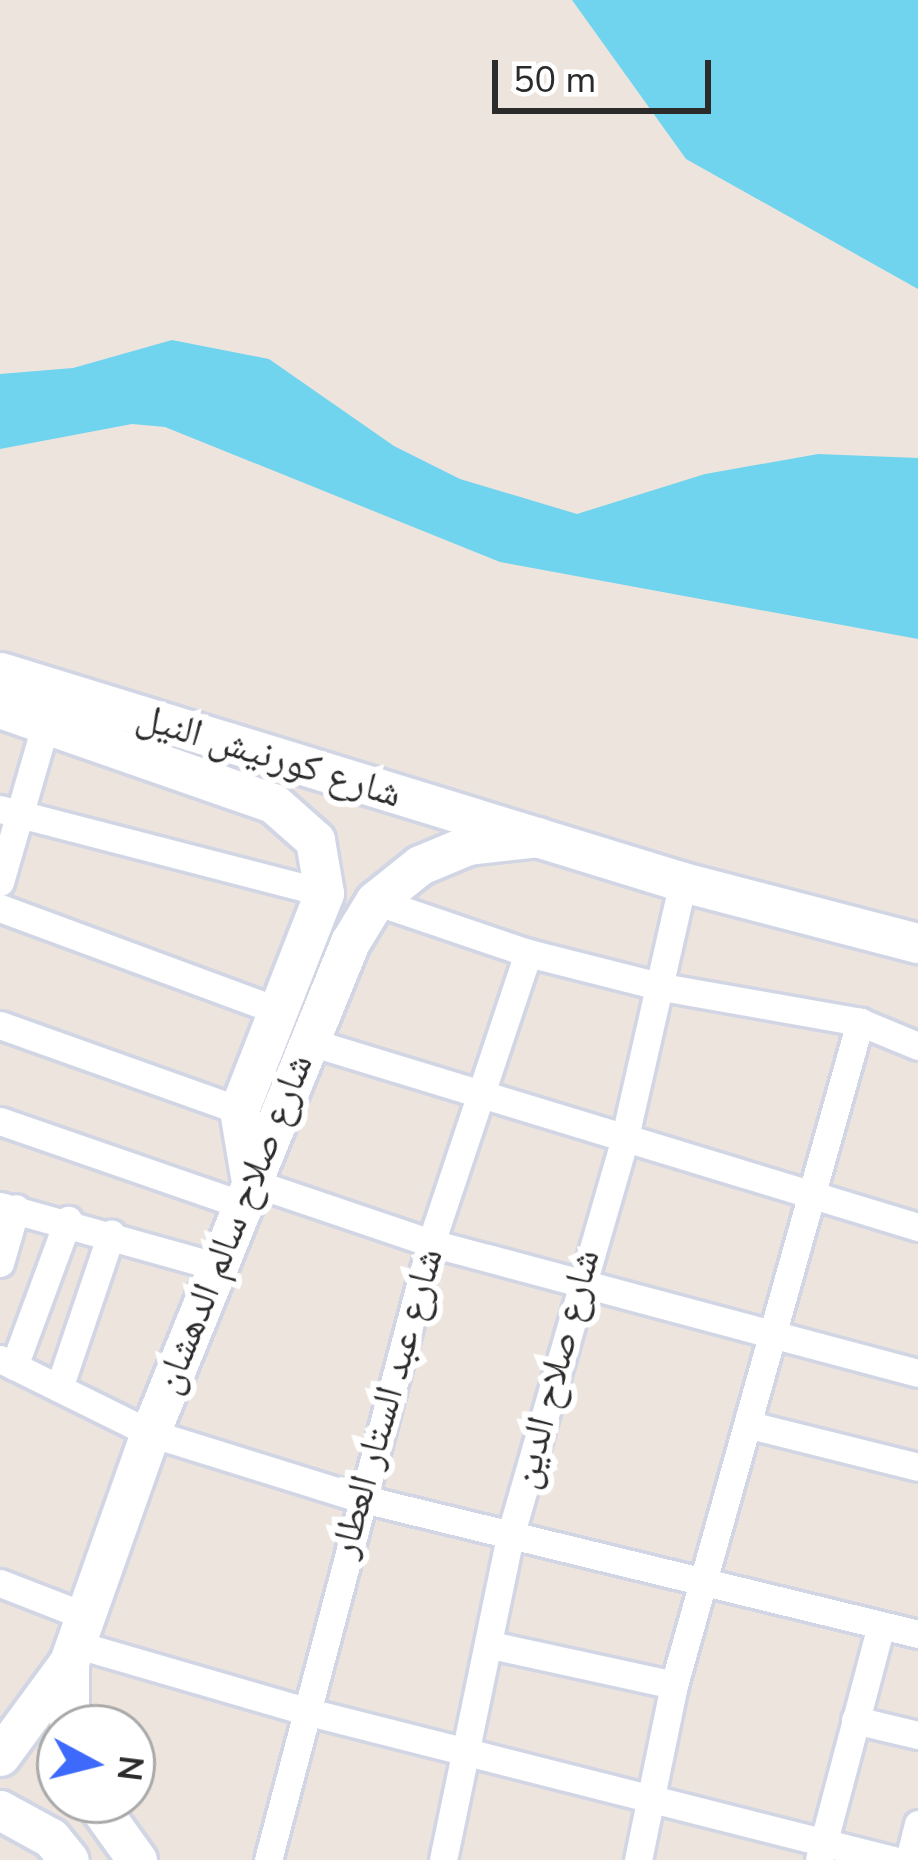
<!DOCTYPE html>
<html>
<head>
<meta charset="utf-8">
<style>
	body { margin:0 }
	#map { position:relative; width:918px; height:1860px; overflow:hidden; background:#ede5dd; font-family:"Nunito Sans","Noto Naskh Arabic",sans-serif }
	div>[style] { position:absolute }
	.water>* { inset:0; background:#70d4ef }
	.roads { filter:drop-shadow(3px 0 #d2d6e4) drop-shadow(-3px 0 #d2d6e4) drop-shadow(0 3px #d2d6e4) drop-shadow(0 -3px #d2d6e4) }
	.minor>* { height:27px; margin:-13.5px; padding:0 13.5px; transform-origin:13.5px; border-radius:13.5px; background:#fff }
	.secondary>* { height:39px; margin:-19.5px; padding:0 19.5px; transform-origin:19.5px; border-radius:19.5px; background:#fff }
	span { translate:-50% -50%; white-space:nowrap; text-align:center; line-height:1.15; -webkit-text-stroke:12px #fff; paint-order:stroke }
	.street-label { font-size:39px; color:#2b2b2b }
	.north { position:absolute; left:36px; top:1704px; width:120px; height:120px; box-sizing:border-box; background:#fff; border:3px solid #aaa; border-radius:50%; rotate:97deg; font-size:33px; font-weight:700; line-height:48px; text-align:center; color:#2b2b2b }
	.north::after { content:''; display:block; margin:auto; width:42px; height:54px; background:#3d6afa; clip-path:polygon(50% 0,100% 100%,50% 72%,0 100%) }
	.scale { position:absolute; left:492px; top:60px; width:219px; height:54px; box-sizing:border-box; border:6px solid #2b2b2b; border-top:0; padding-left:15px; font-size:36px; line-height:42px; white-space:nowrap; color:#2b2b2b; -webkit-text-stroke:9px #fff; paint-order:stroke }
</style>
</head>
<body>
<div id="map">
	<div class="water">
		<div style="clip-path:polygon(572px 0,918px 0,918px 289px,686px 159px)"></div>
		<div style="clip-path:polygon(172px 340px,269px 359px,394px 446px,460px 479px,577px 514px,705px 474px,818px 454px,918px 458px,918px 639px,500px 562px,165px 427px,132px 424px,0 449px,0 374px,73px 368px)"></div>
	</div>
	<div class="roads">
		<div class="minor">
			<div style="left:0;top:809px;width:335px;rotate:14.5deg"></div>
			<div style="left:0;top:882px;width:166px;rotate:-73.9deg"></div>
			<div style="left:375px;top:901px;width:162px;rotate:18.8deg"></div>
			<div style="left:528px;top:953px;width:138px;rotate:14.2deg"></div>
			<div style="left:662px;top:987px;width:201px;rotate:10deg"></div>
			<div style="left:860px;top:1022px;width:63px;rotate:22.5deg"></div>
			<div style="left:0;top:908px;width:296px;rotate:20.3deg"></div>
			<div style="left:0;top:1025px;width:254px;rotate:19.6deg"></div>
			<div style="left:307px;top:1041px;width:639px;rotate:16.93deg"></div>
			<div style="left:0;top:1121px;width:256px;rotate:19.1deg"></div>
			<div style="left:251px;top:1182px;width:190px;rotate:18.7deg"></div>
			<div style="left:431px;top:1243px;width:504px;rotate:14.95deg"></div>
			<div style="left:0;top:1206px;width:226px;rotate:15.6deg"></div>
			<div style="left:0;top:1263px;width:57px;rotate:-73.8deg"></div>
			<div style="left:0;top:1359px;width:167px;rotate:26.3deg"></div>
			<div style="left:150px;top:1433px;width:219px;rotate:17.3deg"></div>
			<div style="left:359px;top:1498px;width:575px;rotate:13.67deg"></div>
			<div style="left:14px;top:1366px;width:156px;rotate:-69.7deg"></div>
			<div style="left:59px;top:1388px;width:163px;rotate:-71.3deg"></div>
			<div style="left:750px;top:1425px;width:173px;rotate:14deg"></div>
			<div style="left:0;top:1583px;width:91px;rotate:21.2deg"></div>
			<div style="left:75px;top:1644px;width:240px;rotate:16.2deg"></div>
			<div style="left:305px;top:1711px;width:607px;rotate:14.22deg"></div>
			<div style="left:491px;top:1645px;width:187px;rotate:12.3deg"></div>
			<div style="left:855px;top:1720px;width:65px;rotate:13.4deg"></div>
			<div style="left:268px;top:1860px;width:638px;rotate:-75.2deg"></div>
			<div style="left:431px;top:1243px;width:306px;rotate:-71.5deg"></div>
			<div style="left:443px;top:1860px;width:327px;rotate:-78.3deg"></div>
			<div style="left:509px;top:1540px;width:415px;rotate:-73.9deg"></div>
			<div style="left:624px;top:1141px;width:266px;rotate:-77.2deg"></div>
			<div style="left:638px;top:1860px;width:179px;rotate:-78.4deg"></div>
			<div style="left:674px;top:1685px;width:689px;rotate:-74.33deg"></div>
			<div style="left:819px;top:1860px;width:242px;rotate:-75.2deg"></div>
			<div style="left:909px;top:1860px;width:37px;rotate:-76deg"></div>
		</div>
		<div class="secondary">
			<div style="left:0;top:672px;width:715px;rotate:17.09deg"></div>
			<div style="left:683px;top:882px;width:243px;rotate:14.6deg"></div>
			<div style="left:0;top:708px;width:289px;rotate:19.2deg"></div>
			<div style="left:273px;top:803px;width:56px;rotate:41.4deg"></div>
			<div style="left:315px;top:840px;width:54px;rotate:80.4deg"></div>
			<div style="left:324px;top:893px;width:233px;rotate:111.4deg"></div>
			<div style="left:239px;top:1110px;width:73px;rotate:80.5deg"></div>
			<div style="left:69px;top:1728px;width:66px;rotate:-90deg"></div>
			<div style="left:69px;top:1662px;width:243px;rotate:-70.5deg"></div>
			<div style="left:150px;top:1433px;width:530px;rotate:-67.84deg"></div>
			<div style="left:350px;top:942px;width:48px;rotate:-58.6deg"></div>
			<div style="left:375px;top:901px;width:58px;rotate:-38.7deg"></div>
			<div style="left:420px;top:865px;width:52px;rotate:-22.6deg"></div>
			<div style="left:468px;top:845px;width:70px;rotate:-6.5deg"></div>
			<div style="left:0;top:1756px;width:117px;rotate:-53.7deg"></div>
			<div style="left:94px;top:1800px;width:74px;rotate:54.4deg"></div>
			<div style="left:0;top:1810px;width:58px;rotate:28.8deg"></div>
			<div style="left:51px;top:1838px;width:28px;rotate:51deg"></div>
		</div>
	</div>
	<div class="street-label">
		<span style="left:269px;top:756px;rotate:17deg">شارع كورنيش النيل</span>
		<span style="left:234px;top:1224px;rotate:-68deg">شارع صلاح سالم الدهشان</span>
		<span style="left:556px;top:1369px;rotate:-75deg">شارع صلاح الدين</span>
		<span style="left:387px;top:1403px;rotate:-74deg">شارع عبد الستار العطار</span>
	</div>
	<div class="north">N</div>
	<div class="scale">50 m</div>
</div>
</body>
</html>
